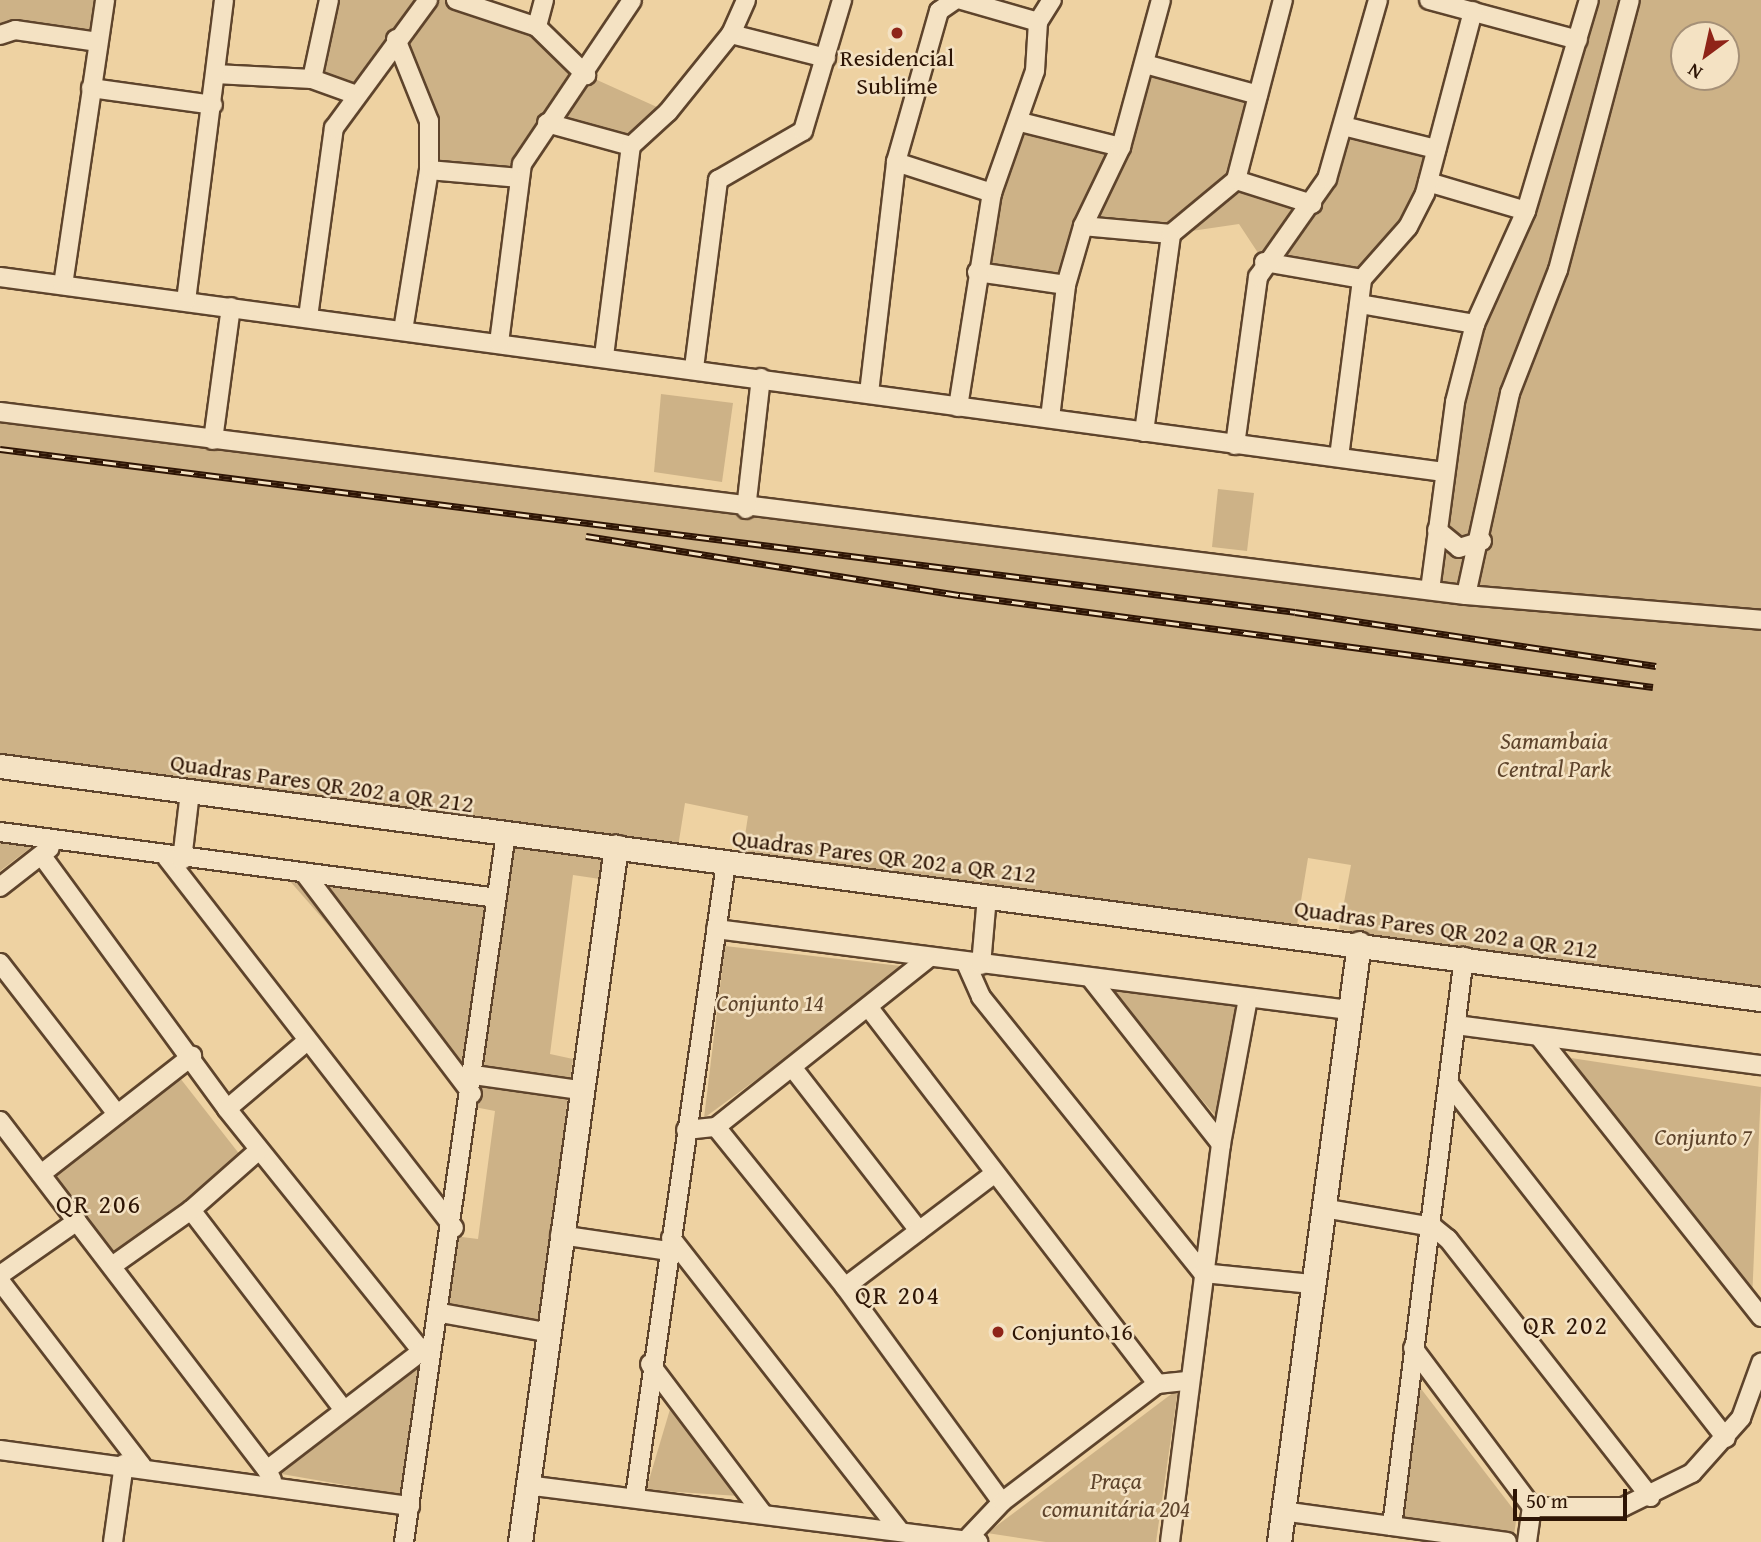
<!DOCTYPE html>
<html>
<head>
<meta charset="utf-8">
<style>
	body { margin:0 }
	#map { position:relative; width:1761px; height:1542px; overflow:hidden; background:#eed2a2; font-family:"Gentium Book Plus",serif }
	div>[style] { position:absolute }
	.green>* { inset:0; background:#cdb287 }
	.roads { filter:drop-shadow(2px 0 #5e442c) drop-shadow(-2px 0 #5e442c) drop-shadow(0 2px #5e442c) drop-shadow(0 -2px #5e442c) }
	.minor>* { height:18px; margin:-9px; padding:0 9px; transform-origin:9px; border-radius:9px; background:#f4e2c3 }
	.tertiary>* { height:23px; margin:-11.5px; padding:0 11.5px; transform-origin:11.5px; border-radius:11.5px; background:#f4e2c3 }
	.rail>* { height:7px; margin-top:-3.5px; transform-origin:0; background:repeating-linear-gradient(90deg,#f4e2c3 0 13px,#2e1505 0 26px); box-sizing:border-box; border-block:2px solid #2e1505 }
	.dots>* { width:19px; height:19px; translate:-50% -50%; box-sizing:border-box; border:4px solid #f4e2c3; border-radius:50% }
	span { translate:-50% -50%; white-space:nowrap; text-align:center; line-height:1.15; -webkit-text-stroke:5px #f4e2c3; paint-order:stroke }
	.poi-label { font-size:24px; color:#2e1505 }
	.left { translate:0 -50%; text-align:left }
	.park-label { font-size:24px; color:#5e442c; font-style:italic }
	.street-label { font-size:24px; color:#2e1505 }
	.neighbourhood-label { font-size:26px; color:#2e1505; letter-spacing:2px }
	.north { position:absolute; left:1670px; top:21px; width:70px; height:70px; box-sizing:border-box; background:#f4e2c3; border:2px solid #a59077; border-radius:50%; rotate:213deg; font-size:19px; font-weight:700; line-height:28px; text-align:center; color:#2e1505 }
	.north::after { content:''; display:block; margin:auto; width:24px; height:32px; background:#8f2418; clip-path:polygon(50% 0,100% 100%,50% 72%,0 100%) }
	.scale { position:absolute; left:1513px; top:1489px; width:114px; height:32px; box-sizing:border-box; border:4px solid #2e1505; border-top:0; padding-left:9px; font-size:21px; line-height:24px; white-space:nowrap; color:#2e1505; -webkit-text-stroke:5px #f4e2c3; paint-order:stroke }
</style>
</head>
<body>
<div id="map">
	<div class="green">
		<div style="clip-path:polygon(0 0,105px 0,98px 42px,0 35px)"></div>
		<div style="clip-path:polygon(329px 0,456px 0,537px 27px,586px 75px,668px 112px,631px 146px,547px 123px,520px 178px,429px 170px,429px 121px,396px 39px,354px 94px,312px 79px)"></div>
		<div style="clip-path:polygon(evenodd,1586px 0,1761px 0,1761px 1000px,1339px 929px,1351px 865px,1308px 858px,1297px 925px,741px 862px,748px 816px,685px 803px,677px 853px,0 761px,0 412px,1430px 590px,1455px 402px,1586px 0,1684px 35px,1726px 35px,1726px 77px,1684px 77px,1684px 35px)"></div>
		<div style="clip-path:polygon(1145px 64px,1258px 95px,1236px 180px,1312px 206px,1343px 126px,1436px 149px,1425px 193px,1362px 279px,1264px 262px,1239px 224px,1171px 234px,1083px 226px,1066px 285px,977px 272px,1020px 122px,1121px 147px)"></div>
		<div style="clip-path:polygon(661px 394px,733px 403px,722px 482px,654px 472px)"></div>
		<div style="clip-path:polygon(1218px 489px,1254px 493px,1247px 551px,1212px 547px)"></div>
		<div style="clip-path:polygon(0 840px,34px 845px,0 871px)"></div>
		<div style="clip-path:polygon(501px 841px,603px 855px,600px 879px,573px 875px,550px 1054px,573px 1059px,568px 1093px,466px 1082px,288px 879px,488px 905px)"></div>
		<div style="clip-path:polygon(725px 946px,910px 967px,704px 1118px)"></div>
		<div style="clip-path:polygon(1108px 989px,1243px 1002px,1219px 1120px)"></div>
		<div style="clip-path:polygon(1571px 1058px,1761px 1087px,1752px 1301px)"></div>
		<div style="clip-path:polygon(180px 1078px,244px 1160px,116px 1258px,53px 1176px)"></div>
		<div style="clip-path:polygon(467px 1084px,568px 1096px,540px 1328px,435px 1310px,446px 1235px,478px 1239px,495px 1111px,464px 1105px)"></div>
		<div style="clip-path:polygon(425px 1355px,402px 1495px,276px 1473px)"></div>
		<div style="clip-path:polygon(1412px 1377px,1517px 1514px,1513px 1542px,1393px 1522px)"></div>
		<div style="clip-path:polygon(1178px 1389px,1156px 1542px,1046px 1542px,987px 1533px)"></div>
		<div style="clip-path:polygon(671px 1406px,739px 1496px,646px 1490px)"></div>
	</div>
	<div class="roads">
		<div class="minor">
			<div style="left:456px;top:0;width:85px;rotate:18.4deg"></div>
			<div style="left:544px;top:0;width:28px;rotate:105deg"></div>
			<div style="left:537px;top:27px;width:69px;rotate:44.4deg"></div>
			<div style="left:962px;top:0;width:79px;rotate:16.1deg"></div>
			<div style="left:1429px;top:0;width:154px;rotate:15deg"></div>
			<div style="left:731px;top:34px;width:98px;rotate:14.2deg"></div>
			<div style="left:0;top:35px;width:16px;rotate:-18deg"></div>
			<div style="left:15px;top:30px;width:84px;rotate:8.2deg"></div>
			<div style="left:396px;top:39px;width:88px;rotate:68.1deg"></div>
			<div style="left:429px;top:121px;width:49px;rotate:90deg"></div>
			<div style="left:429px;top:170px;width:162px;rotate:99.2deg"></div>
			<div style="left:1145px;top:64px;width:117px;rotate:15.3deg"></div>
			<div style="left:215px;top:74px;width:97px;rotate:3deg"></div>
			<div style="left:312px;top:79px;width:45px;rotate:19.7deg"></div>
			<div style="left:312px;top:79px;width:81px;rotate:-77.9deg"></div>
			<div style="left:91px;top:88px;width:123px;rotate:7.9deg"></div>
			<div style="left:1020px;top:122px;width:104px;rotate:13.9deg"></div>
			<div style="left:547px;top:123px;width:87px;rotate:15.3deg"></div>
			<div style="left:1343px;top:126px;width:96px;rotate:13.9deg"></div>
			<div style="left:896px;top:162px;width:101px;rotate:17.9deg"></div>
			<div style="left:429px;top:170px;width:91px;rotate:5deg"></div>
			<div style="left:1236px;top:180px;width:80px;rotate:17.5deg"></div>
			<div style="left:1428px;top:182px;width:102px;rotate:16.5deg"></div>
			<div style="left:1083px;top:226px;width:88px;rotate:5.2deg"></div>
			<div style="left:1264px;top:262px;width:99px;rotate:9.8deg"></div>
			<div style="left:977px;top:272px;width:90px;rotate:8.3deg"></div>
			<div style="left:0;top:277px;width:1457px;rotate:7.69deg"></div>
			<div style="left:63px;top:285px;width:288px;rotate:-81.6deg"></div>
			<div style="left:186px;top:301px;width:303px;rotate:-82.8deg"></div>
			<div style="left:1360px;top:304px;width:117px;rotate:9.9deg"></div>
			<div style="left:308px;top:317px;width:191px;rotate:-82.2deg"></div>
			<div style="left:334px;top:128px;width:159px;rotate:-53.7deg"></div>
			<div style="left:499px;top:343px;width:180px;rotate:-82.7deg"></div>
			<div style="left:522px;top:164px;width:197px;rotate:-56.1deg"></div>
			<div style="left:604px;top:356px;width:212px;rotate:-82.7deg"></div>
			<div style="left:631px;top:146px;width:50px;rotate:-42.6deg"></div>
			<div style="left:668px;top:112px;width:100px;rotate:-51.1deg"></div>
			<div style="left:731px;top:34px;width:37px;rotate:-66deg"></div>
			<div style="left:694px;top:368px;width:190px;rotate:-82.7deg"></div>
			<div style="left:718px;top:180px;width:98px;rotate:-30deg"></div>
			<div style="left:803px;top:131px;width:137px;rotate:-73.4deg"></div>
			<div style="left:869px;top:393px;width:233px;rotate:-83.3deg"></div>
			<div style="left:896px;top:162px;width:157px;rotate:-74.1deg"></div>
			<div style="left:939px;top:11px;width:19px;rotate:-35deg"></div>
			<div style="left:958px;top:407px;width:217px;rotate:-81deg"></div>
			<div style="left:992px;top:193px;width:129px;rotate:-70.6deg"></div>
			<div style="left:1035px;top:71px;width:49px;rotate:-86.5deg"></div>
			<div style="left:1038px;top:22px;width:26px;rotate:-58deg"></div>
			<div style="left:0;top:412px;width:1477px;rotate:7.12deg"></div>
			<div style="left:1466px;top:595px;width:296px;rotate:4.8deg"></div>
			<div style="left:1050px;top:418px;width:134px;rotate:-83.1deg"></div>
			<div style="left:1066px;top:285px;width:61px;rotate:-73.9deg"></div>
			<div style="left:1083px;top:226px;width:88px;rotate:-64.3deg"></div>
			<div style="left:1121px;top:147px;width:152px;rotate:-74.8deg"></div>
			<div style="left:1144px;top:432px;width:200px;rotate:-82.2deg"></div>
			<div style="left:1171px;top:234px;width:85px;rotate:-39.7deg"></div>
			<div style="left:1236px;top:180px;width:186px;rotate:-75.4deg"></div>
			<div style="left:213px;top:440px;width:134px;rotate:-82.3deg"></div>
			<div style="left:1235px;top:445px;width:170px;rotate:-82.2deg"></div>
			<div style="left:1258px;top:277px;width:120px;rotate:-54.9deg"></div>
			<div style="left:1327px;top:179px;width:186px;rotate:-74.1deg"></div>
			<div style="left:1339px;top:457px;width:179px;rotate:-82.6deg"></div>
			<div style="left:1362px;top:279px;width:69px;rotate:-48.5deg"></div>
			<div style="left:1408px;top:227px;width:38px;rotate:-63deg"></div>
			<div style="left:1425px;top:193px;width:188px;rotate:-75.2deg"></div>
			<div style="left:746px;top:509px;width:132px;rotate:-83.5deg"></div>
			<div style="left:1437px;top:530px;width:28px;rotate:39deg"></div>
			<div style="left:1459px;top:548px;width:24px;rotate:-17deg"></div>
			<div style="left:1430px;top:590px;width:190px;rotate:-82.4deg"></div>
			<div style="left:1455px;top:402px;width:81px;rotate:-75.6deg"></div>
			<div style="left:1475px;top:324px;width:124px;rotate:-65.7deg"></div>
			<div style="left:1526px;top:211px;width:220px;rotate:-73.4deg"></div>
			<div style="left:1466px;top:595px;width:207px;rotate:-77.7deg"></div>
			<div style="left:1510px;top:393px;width:132px;rotate:-68.7deg"></div>
			<div style="left:1558px;top:270px;width:279px;rotate:-75.1deg"></div>
			<div style="left:0;top:832px;width:501px;rotate:7.56deg"></div>
			<div style="left:42px;top:856px;width:313px;rotate:53.8deg"></div>
			<div style="left:227px;top:1109px;width:313px;rotate:51.2deg"></div>
			<div style="left:167px;top:858px;width:468px;rotate:52.2deg"></div>
			<div style="left:182px;top:860px;width:68px;rotate:-83.3deg"></div>
			<div style="left:305px;top:874px;width:276px;rotate:52.8deg"></div>
			<div style="left:0;top:887px;width:63px;rotate:-38deg"></div>
			<div style="left:716px;top:929px;width:638px;rotate:7.29deg"></div>
			<div style="left:0;top:963px;width:191px;rotate:52.2deg"></div>
			<div style="left:966px;top:963px;width:37px;rotate:66deg"></div>
			<div style="left:981px;top:997px;width:354px;rotate:51.2deg"></div>
			<div style="left:1203px;top:1273px;width:110px;rotate:5.8deg"></div>
			<div style="left:981px;top:965px;width:69px;rotate:-85deg"></div>
			<div style="left:1092px;top:980px;width:209px;rotate:51.8deg"></div>
			<div style="left:1221px;top:1144px;width:401px;rotate:97.3deg"></div>
			<div style="left:869px;top:1008px;width:474px;rotate:52.5deg"></div>
			<div style="left:1157px;top:1384px;width:31px;rotate:-6deg"></div>
			<div style="left:1456px;top:1025px;width:308px;rotate:7.5deg"></div>
			<div style="left:1540px;top:1038px;width:356px;rotate:51.6deg"></div>
			<div style="left:792px;top:1067px;width:207px;rotate:52.2deg"></div>
			<div style="left:474px;top:1075px;width:107px;rotate:8.1deg"></div>
			<div style="left:1450px;top:1085px;width:448px;rotate:52deg"></div>
			<div style="left:227px;top:1109px;width:104px;rotate:-40.3deg"></div>
			<div style="left:0;top:1121px;width:439px;rotate:52.6deg"></div>
			<div style="left:716px;top:1127px;width:206px;rotate:51.1deg"></div>
			<div style="left:845px;top:1287px;width:266px;rotate:53.9deg"></div>
			<div style="left:686px;top:1130px;width:30px;rotate:-6deg"></div>
			<div style="left:716px;top:1127px;width:270px;rotate:-38.5deg"></div>
			<div style="left:1221px;top:1144px;width:148px;rotate:-79.5deg"></div>
			<div style="left:41px;top:1174px;width:192px;rotate:-38deg"></div>
			<div style="left:1323px;top:1208px;width:112px;rotate:9.8deg"></div>
			<div style="left:1433px;top:1227px;width:19px;rotate:39deg"></div>
			<div style="left:1448px;top:1239px;width:328px;rotate:51.9deg"></div>
			<div style="left:191px;top:1210px;width:250px;rotate:52.6deg"></div>
			<div style="left:560px;top:1235px;width:110px;rotate:8.4deg"></div>
			<div style="left:671px;top:1238px;width:373px;rotate:52deg"></div>
			<div style="left:112px;top:1266px;width:97px;rotate:-35.3deg"></div>
			<div style="left:191px;top:1210px;width:91px;rotate:-41.4deg"></div>
			<div style="left:0;top:1275px;width:94px;rotate:-35deg"></div>
			<div style="left:0;top:1281px;width:233px;rotate:52.5deg"></div>
			<div style="left:845px;top:1287px;width:188px;rotate:-37.2deg"></div>
			<div style="left:441px;top:1313px;width:107px;rotate:10.3deg"></div>
			<div style="left:1413px;top:1348px;width:199px;rotate:53.2deg"></div>
			<div style="left:650px;top:1364px;width:188px;rotate:53deg"></div>
			<div style="left:0;top:1450px;width:414px;rotate:7.8deg"></div>
			<div style="left:272px;top:1480px;width:11px;rotate:-117deg"></div>
			<div style="left:267px;top:1470px;width:205px;rotate:-37.5deg"></div>
			<div style="left:526px;top:1485px;width:456px;rotate:7.2deg"></div>
			<div style="left:635px;top:1496px;width:640px;rotate:-81.82deg"></div>
			<div style="left:1282px;top:1511px;width:227px;rotate:7.8deg"></div>
			<div style="left:1392px;top:1526px;width:574px;rotate:-82.79deg"></div>
			<div style="left:966px;top:1540px;width:52px;rotate:-46.5deg"></div>
			<div style="left:1002px;top:1502px;width:195px;rotate:-37.3deg"></div>
			<div style="left:113px;top:1542px;width:79px;rotate:-82deg"></div>
			<div style="left:404px;top:1542px;width:716px;rotate:-81.81deg"></div>
			<div style="left:1527px;top:1542px;width:35px;rotate:-82deg"></div>
			<div style="left:1532px;top:1507px;width:91px"></div>
			<div style="left:1623px;top:1507px;width:77px;rotate:-26.2deg"></div>
			<div style="left:1692px;top:1473px;width:74px;rotate:-48.3deg"></div>
			<div style="left:1741px;top:1418px;width:59px;rotate:-70deg"></div>
		</div>
		<div class="tertiary">
			<div style="left:0;top:766px;width:1776px;rotate:7.54deg"></div>
			<div style="left:520px;top:1542px;width:702px;rotate:-82.14deg"></div>
			<div style="left:1279px;top:1542px;width:604px;rotate:-82.39deg"></div>
		</div>
	</div>
	<div class="rail">
		<div style="left:0;top:449px;width:1305px;rotate:7.17deg"></div>
		<div style="left:1295px;top:612px;width:365px;rotate:8.5deg"></div>
		<div style="left:586px;top:536px;width:379px;rotate:9deg"></div>
		<div style="left:960px;top:595px;width:699px;rotate:7.56deg"></div>
	</div>
	<div class="dots">
		<div style="left:897px;top:33px;background:#8f2418"></div>
		<div style="left:998px;top:1332px;background:#8f2418"></div>
	</div>
	<div class="poi-label">
		<span style="left:897px;top:72px">Residencial<br>Sublime</span>
		<span class="left" style="left:1012px;top:1332px">Conjunto 16</span>
	</div>
	<div class="park-label">
		<span style="left:1554px;top:755px">Samambaia<br>Central Park</span>
		<span style="left:770px;top:1003px">Conjunto 14</span>
		<span style="left:1703px;top:1137px">Conjunto 7</span>
		<span style="left:1116px;top:1495px">Praça<br>comunitária 204</span>
	</div>
	<div class="street-label">
		<span style="left:322px;top:783px;rotate:8deg">Quadras Pares QR 202 a QR 212</span>
		<span style="left:884px;top:856px;rotate:7deg">Quadras Pares QR 202 a QR 212</span>
		<span style="left:1446px;top:929px;rotate:8deg">Quadras Pares QR 202 a QR 212</span>
	</div>
	<div class="neighbourhood-label">
		<span style="left:99px;top:1204px">QR 206</span>
		<span style="left:898px;top:1295px">QR 204</span>
		<span style="left:1566px;top:1325px">QR 202</span>
	</div>
	<div class="north">N</div>
	<div class="scale">50 m</div>
</div>
</body>
</html>
